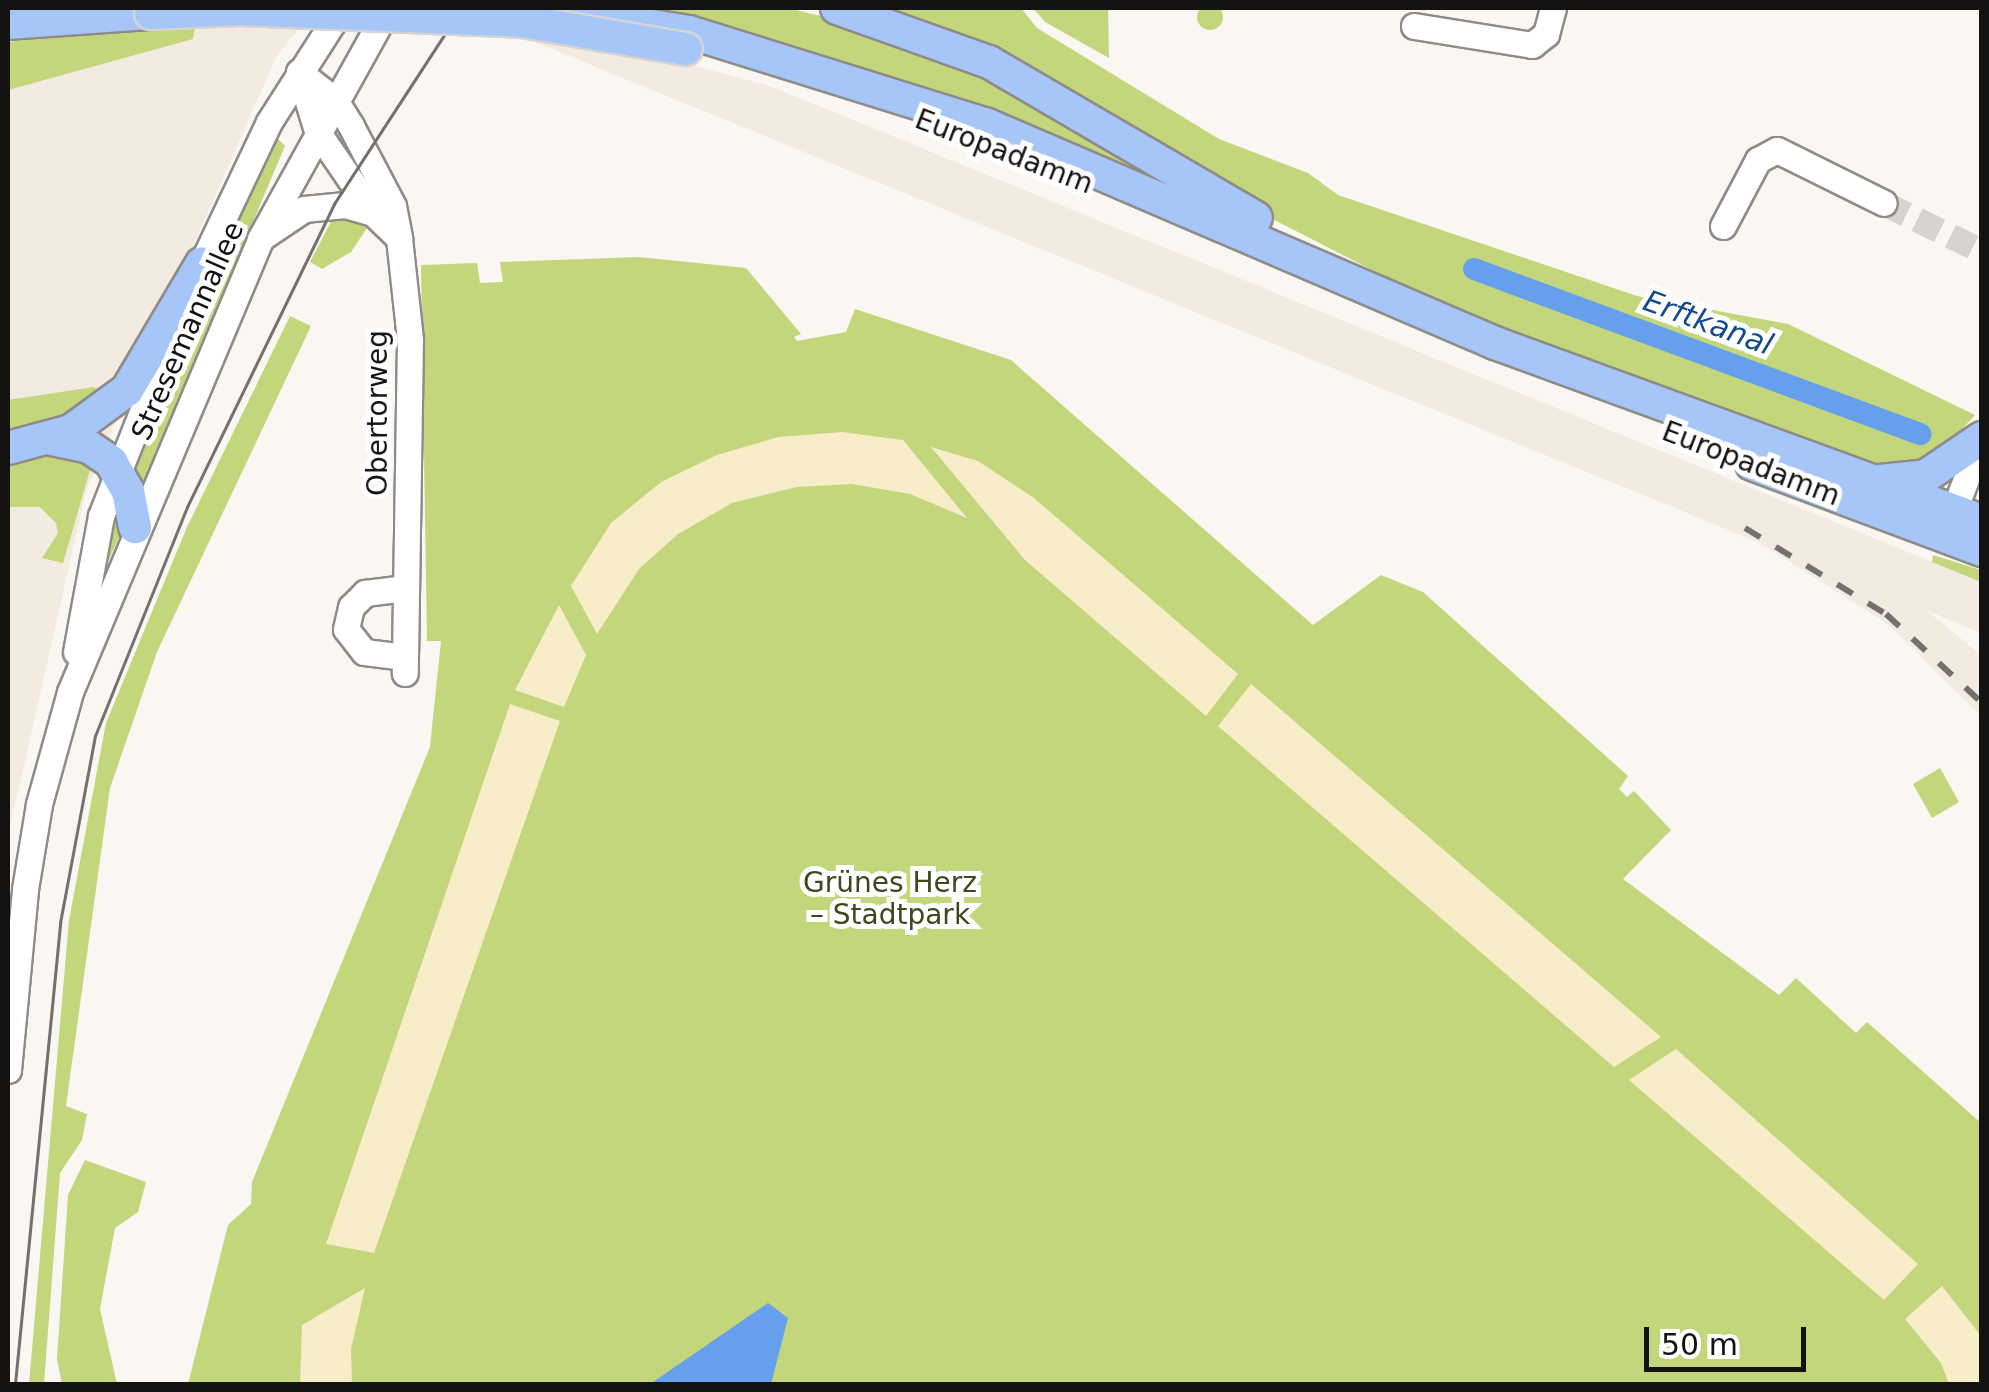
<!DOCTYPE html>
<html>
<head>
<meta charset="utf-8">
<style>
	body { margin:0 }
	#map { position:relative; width:1989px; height:1392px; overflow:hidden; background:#faf6f2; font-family:"DejaVu Sans",sans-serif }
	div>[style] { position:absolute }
	.built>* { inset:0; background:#f3eae0 }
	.green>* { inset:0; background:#c3d67b }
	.round { border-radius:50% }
	.sand>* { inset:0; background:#f7edc8 }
	.water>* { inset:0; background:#669feb }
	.canal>* { height:22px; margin:-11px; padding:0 11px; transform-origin:11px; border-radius:11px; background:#669feb }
	.minor-tunnel>* { height:25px; margin-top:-12.5px; transform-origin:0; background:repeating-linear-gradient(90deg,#d7d4d0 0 25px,transparent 0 37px) }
	.roads { filter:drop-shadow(2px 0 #8f8b88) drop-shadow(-2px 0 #8f8b88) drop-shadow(0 2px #8f8b88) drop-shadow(0 -2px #8f8b88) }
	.minor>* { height:25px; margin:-12.5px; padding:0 12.5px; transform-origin:12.5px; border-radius:12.5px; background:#fff }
	.major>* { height:32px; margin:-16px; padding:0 16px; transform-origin:16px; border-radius:16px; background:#a6c6f8 }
	.tram>* { height:2.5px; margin:-1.25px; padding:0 1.25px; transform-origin:1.25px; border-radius:1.25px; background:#73706e }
	.rail>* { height:6px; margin-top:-3px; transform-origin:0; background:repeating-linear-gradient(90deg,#73706e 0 18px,transparent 0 36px) }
	.bridges { filter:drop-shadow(2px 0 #d5d4d4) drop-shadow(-2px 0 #d5d4d4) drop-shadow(0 2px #d5d4d4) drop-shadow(0 -2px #d5d4d4) }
	.major-bridge>* { height:32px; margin:-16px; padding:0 16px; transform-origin:16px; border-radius:16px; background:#a6c6f8 }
	span { translate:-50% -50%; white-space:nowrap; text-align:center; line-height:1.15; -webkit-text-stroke:10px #fff; paint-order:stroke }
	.street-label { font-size:28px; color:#131211 }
	.park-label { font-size:28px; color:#3f471e }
	.water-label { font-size:30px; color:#124a8e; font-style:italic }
	.frame { position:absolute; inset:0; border:10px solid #131211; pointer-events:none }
	.scale { position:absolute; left:1644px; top:1327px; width:162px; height:45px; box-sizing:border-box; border:5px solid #131211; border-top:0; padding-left:12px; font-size:30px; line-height:35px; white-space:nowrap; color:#131211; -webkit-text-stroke:8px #fff; paint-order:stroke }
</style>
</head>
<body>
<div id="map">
	<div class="built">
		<div style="clip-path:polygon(306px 20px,276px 57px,86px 491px,8px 836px,8px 40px)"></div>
		<div style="clip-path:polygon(503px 29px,625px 47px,770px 86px,1981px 582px,1981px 633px,1926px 610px,1981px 655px,1981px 716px,1888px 624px,1758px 542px)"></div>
	</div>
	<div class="green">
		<div class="round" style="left:1197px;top:4px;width:26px;height:26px"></div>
		<div style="clip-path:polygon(612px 8px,787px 8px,850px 23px,942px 53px,1192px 196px)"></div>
		<div style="clip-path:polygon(evenodd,880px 8px,1021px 8px,1037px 28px,1219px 139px,1308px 173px,1338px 195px,1637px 296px,1788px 324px,1975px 415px,1936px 458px,1896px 472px,1458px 314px,1247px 206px,1081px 97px,993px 50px,880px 8px,1476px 263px,1811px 383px,1923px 430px,1917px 441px,1472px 277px,1476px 263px)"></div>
		<div style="clip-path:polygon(1033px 8px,1108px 8px,1109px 58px,1045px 22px)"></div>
		<div style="clip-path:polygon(196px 22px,193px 39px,8px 90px,8px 42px)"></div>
		<div style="clip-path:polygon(273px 134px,285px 146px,140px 489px,128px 467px)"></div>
		<div style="clip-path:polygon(335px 214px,369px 225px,351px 252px,322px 269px,310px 262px)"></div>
		<div style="clip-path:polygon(639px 257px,746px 268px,801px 334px,794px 337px,797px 341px,846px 332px,855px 309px,1011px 360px,1313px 625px,1381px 575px,1423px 592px,1628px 776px,1619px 789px,1627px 797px,1634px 791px,1671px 830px,1623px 879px,1779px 995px,1796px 978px,1856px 1033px,1867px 1022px,1981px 1123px,1981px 1384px,188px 1384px,228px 1225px,251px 1204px,252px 1182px,430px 747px,441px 641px,427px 641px,421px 265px,477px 263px,480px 283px,503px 282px,500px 262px)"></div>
		<div style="clip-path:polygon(290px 316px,311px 326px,157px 652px,110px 788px,66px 1106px,87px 1114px,82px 1140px,60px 1173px,44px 1384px,29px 1384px,69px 920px,106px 723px,187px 527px)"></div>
		<div style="clip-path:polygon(94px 387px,104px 394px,76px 414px,8px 438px,8px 400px)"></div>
		<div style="clip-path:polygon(49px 450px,93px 460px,63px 563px,42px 558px,58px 533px,56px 523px,40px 507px,8px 507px,8px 459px)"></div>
		<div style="clip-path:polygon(117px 499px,119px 537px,101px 578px)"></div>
		<div style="clip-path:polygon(1933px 555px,1981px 570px,1981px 582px,1932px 562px)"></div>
		<div style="clip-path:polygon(1940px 768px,1959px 802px,1932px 818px,1913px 784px)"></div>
		<div style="clip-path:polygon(85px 1160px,146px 1182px,138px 1212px,115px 1228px,100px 1309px,117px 1384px,62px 1384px,57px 1359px,68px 1195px)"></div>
	</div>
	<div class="sand">
		<div style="clip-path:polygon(842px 432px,903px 440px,967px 518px,910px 494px,852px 484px,797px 487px,732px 503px,678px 534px,639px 569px,597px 634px,571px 586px,611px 523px,661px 482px,717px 455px,778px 437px)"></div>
		<div style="clip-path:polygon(931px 447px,978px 461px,1034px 498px,1238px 674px,1206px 716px,1025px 560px)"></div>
		<div style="clip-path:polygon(559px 605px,586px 655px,564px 707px,515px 690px)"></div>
		<div style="clip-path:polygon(1251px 684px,1661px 1037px,1614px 1067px,1218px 726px)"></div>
		<div style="clip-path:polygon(510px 704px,560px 721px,374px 1253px,326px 1244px)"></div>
		<div style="clip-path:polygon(1676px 1049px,1918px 1264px,1884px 1300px,1629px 1080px)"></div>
		<div style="clip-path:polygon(1942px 1286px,1981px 1336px,1981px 1384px,1949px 1384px,1941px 1363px,1905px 1319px)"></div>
		<div style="clip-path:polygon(365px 1288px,351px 1349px,352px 1384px,300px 1384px,302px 1325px)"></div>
	</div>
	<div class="water">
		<div style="clip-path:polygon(768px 1303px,788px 1318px,771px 1384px,650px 1384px)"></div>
	</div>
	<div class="canal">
		<div style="left:1474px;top:269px;width:476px;rotate:20.3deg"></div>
	</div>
	<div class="minor-tunnel">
		<div style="left:1884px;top:203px;width:109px;rotate:26.1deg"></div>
	</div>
	<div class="roads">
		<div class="minor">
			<div style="left:1414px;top:26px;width:120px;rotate:9.1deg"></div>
			<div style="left:1532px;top:45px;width:18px;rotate:-38deg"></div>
			<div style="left:1546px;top:34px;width:27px;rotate:-75deg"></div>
			<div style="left:299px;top:72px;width:46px;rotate:37.9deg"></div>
			<div style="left:335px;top:100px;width:31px;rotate:58deg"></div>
			<div style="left:351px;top:126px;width:90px;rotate:62.3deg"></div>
			<div style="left:393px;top:206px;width:33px;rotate:79deg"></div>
			<div style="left:399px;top:238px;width:103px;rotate:83.8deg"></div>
			<div style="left:410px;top:340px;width:333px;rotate:90.9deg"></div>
			<div style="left:299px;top:72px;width:62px;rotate:73deg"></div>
			<div style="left:317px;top:131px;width:99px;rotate:55.7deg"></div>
			<div style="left:1723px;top:226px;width:75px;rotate:-62.1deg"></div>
			<div style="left:1758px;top:160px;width:21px;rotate:-28deg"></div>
			<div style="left:1777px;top:150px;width:119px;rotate:26.4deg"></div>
			<div style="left:264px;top:236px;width:48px;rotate:-34deg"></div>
			<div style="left:304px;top:209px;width:41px;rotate:-5.6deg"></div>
			<div style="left:345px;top:205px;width:29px;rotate:16deg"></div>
			<div style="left:373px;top:213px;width:36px;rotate:44deg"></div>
			<div style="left:195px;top:278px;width:173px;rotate:-64.6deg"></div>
			<div style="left:269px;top:122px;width:135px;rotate:-57.4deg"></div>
			<div style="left:1948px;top:526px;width:95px;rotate:-69.1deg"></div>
			<div style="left:76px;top:652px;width:138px;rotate:-79.6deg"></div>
			<div style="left:101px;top:516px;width:191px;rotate:-68.5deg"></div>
			<div style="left:405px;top:657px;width:41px;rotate:-173deg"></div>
			<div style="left:364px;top:652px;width:29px;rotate:-128deg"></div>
			<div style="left:346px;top:629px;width:23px;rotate:-77deg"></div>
			<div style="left:351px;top:607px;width:20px;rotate:-45deg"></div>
			<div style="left:365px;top:593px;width:41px;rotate:-7deg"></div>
			<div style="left:8px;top:1070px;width:182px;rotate:-84.6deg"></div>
			<div style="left:25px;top:889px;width:86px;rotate:-80.6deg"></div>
			<div style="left:39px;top:804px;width:116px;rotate:-74.5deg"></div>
			<div style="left:70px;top:692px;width:491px;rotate:-67.2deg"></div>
			<div style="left:260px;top:239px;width:264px;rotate:-61deg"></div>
		</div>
		<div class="major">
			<div style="left:539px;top:8px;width:152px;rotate:9.1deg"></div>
			<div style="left:689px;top:32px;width:310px;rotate:17.3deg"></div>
			<div style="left:985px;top:124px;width:555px;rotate:23.24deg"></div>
			<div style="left:1495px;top:343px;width:519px;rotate:20.08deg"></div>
			<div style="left:837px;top:8px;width:161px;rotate:19.6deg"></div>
			<div style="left:989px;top:62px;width:309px;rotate:30.3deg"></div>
			<div style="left:8px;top:23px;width:143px;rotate:-4deg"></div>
			<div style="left:52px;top:439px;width:38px;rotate:12deg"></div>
			<div style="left:89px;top:447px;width:27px;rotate:34deg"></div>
			<div style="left:111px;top:462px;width:34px;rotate:60deg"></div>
			<div style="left:128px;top:491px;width:37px;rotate:79deg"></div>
			<div style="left:8px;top:448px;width:65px;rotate:-15.1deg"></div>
			<div style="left:71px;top:431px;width:69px;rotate:-36.2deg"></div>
			<div style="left:127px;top:390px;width:147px;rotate:-59.4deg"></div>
			<div style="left:1752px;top:464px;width:246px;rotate:20.5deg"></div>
			<div style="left:1880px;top:481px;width:46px;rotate:-6.2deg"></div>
			<div style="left:1926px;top:476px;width:68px;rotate:-34.2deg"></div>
		</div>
	</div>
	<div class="tram">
		<div style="left:15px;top:1384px;width:463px;rotate:-84.4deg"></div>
		<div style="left:60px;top:923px;width:190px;rotate:-79.4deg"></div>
		<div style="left:95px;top:736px;width:247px;rotate:-68.1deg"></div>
		<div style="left:187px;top:507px;width:337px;rotate:-64.1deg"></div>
		<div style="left:334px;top:204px;width:234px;rotate:-56.9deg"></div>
	</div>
	<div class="rail">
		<div style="left:1745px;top:528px;width:165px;rotate:31.4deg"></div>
		<div style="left:1886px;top:614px;width:131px;rotate:42.8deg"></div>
	</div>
	<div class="bridges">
		<div class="major-bridge">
			<div style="left:151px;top:13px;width:89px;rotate:-2.6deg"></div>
			<div style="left:240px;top:9px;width:282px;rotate:2.4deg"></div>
			<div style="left:522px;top:21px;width:166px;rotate:9.7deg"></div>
		</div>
	</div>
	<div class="street-label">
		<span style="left:1004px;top:152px;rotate:21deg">Europadamm</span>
		<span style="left:188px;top:331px;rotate:-66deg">Stresemannallee</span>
		<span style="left:378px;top:413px;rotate:-90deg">Obertorweg</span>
		<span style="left:1751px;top:464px;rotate:21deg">Europadamm</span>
	</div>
	<div class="park-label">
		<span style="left:890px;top:899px">Grünes Herz<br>– Stadtpark</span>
	</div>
	<div class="water-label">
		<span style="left:1708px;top:323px;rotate:20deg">Erftkanal</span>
	</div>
	<div class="frame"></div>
	<div class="scale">50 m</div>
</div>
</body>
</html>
